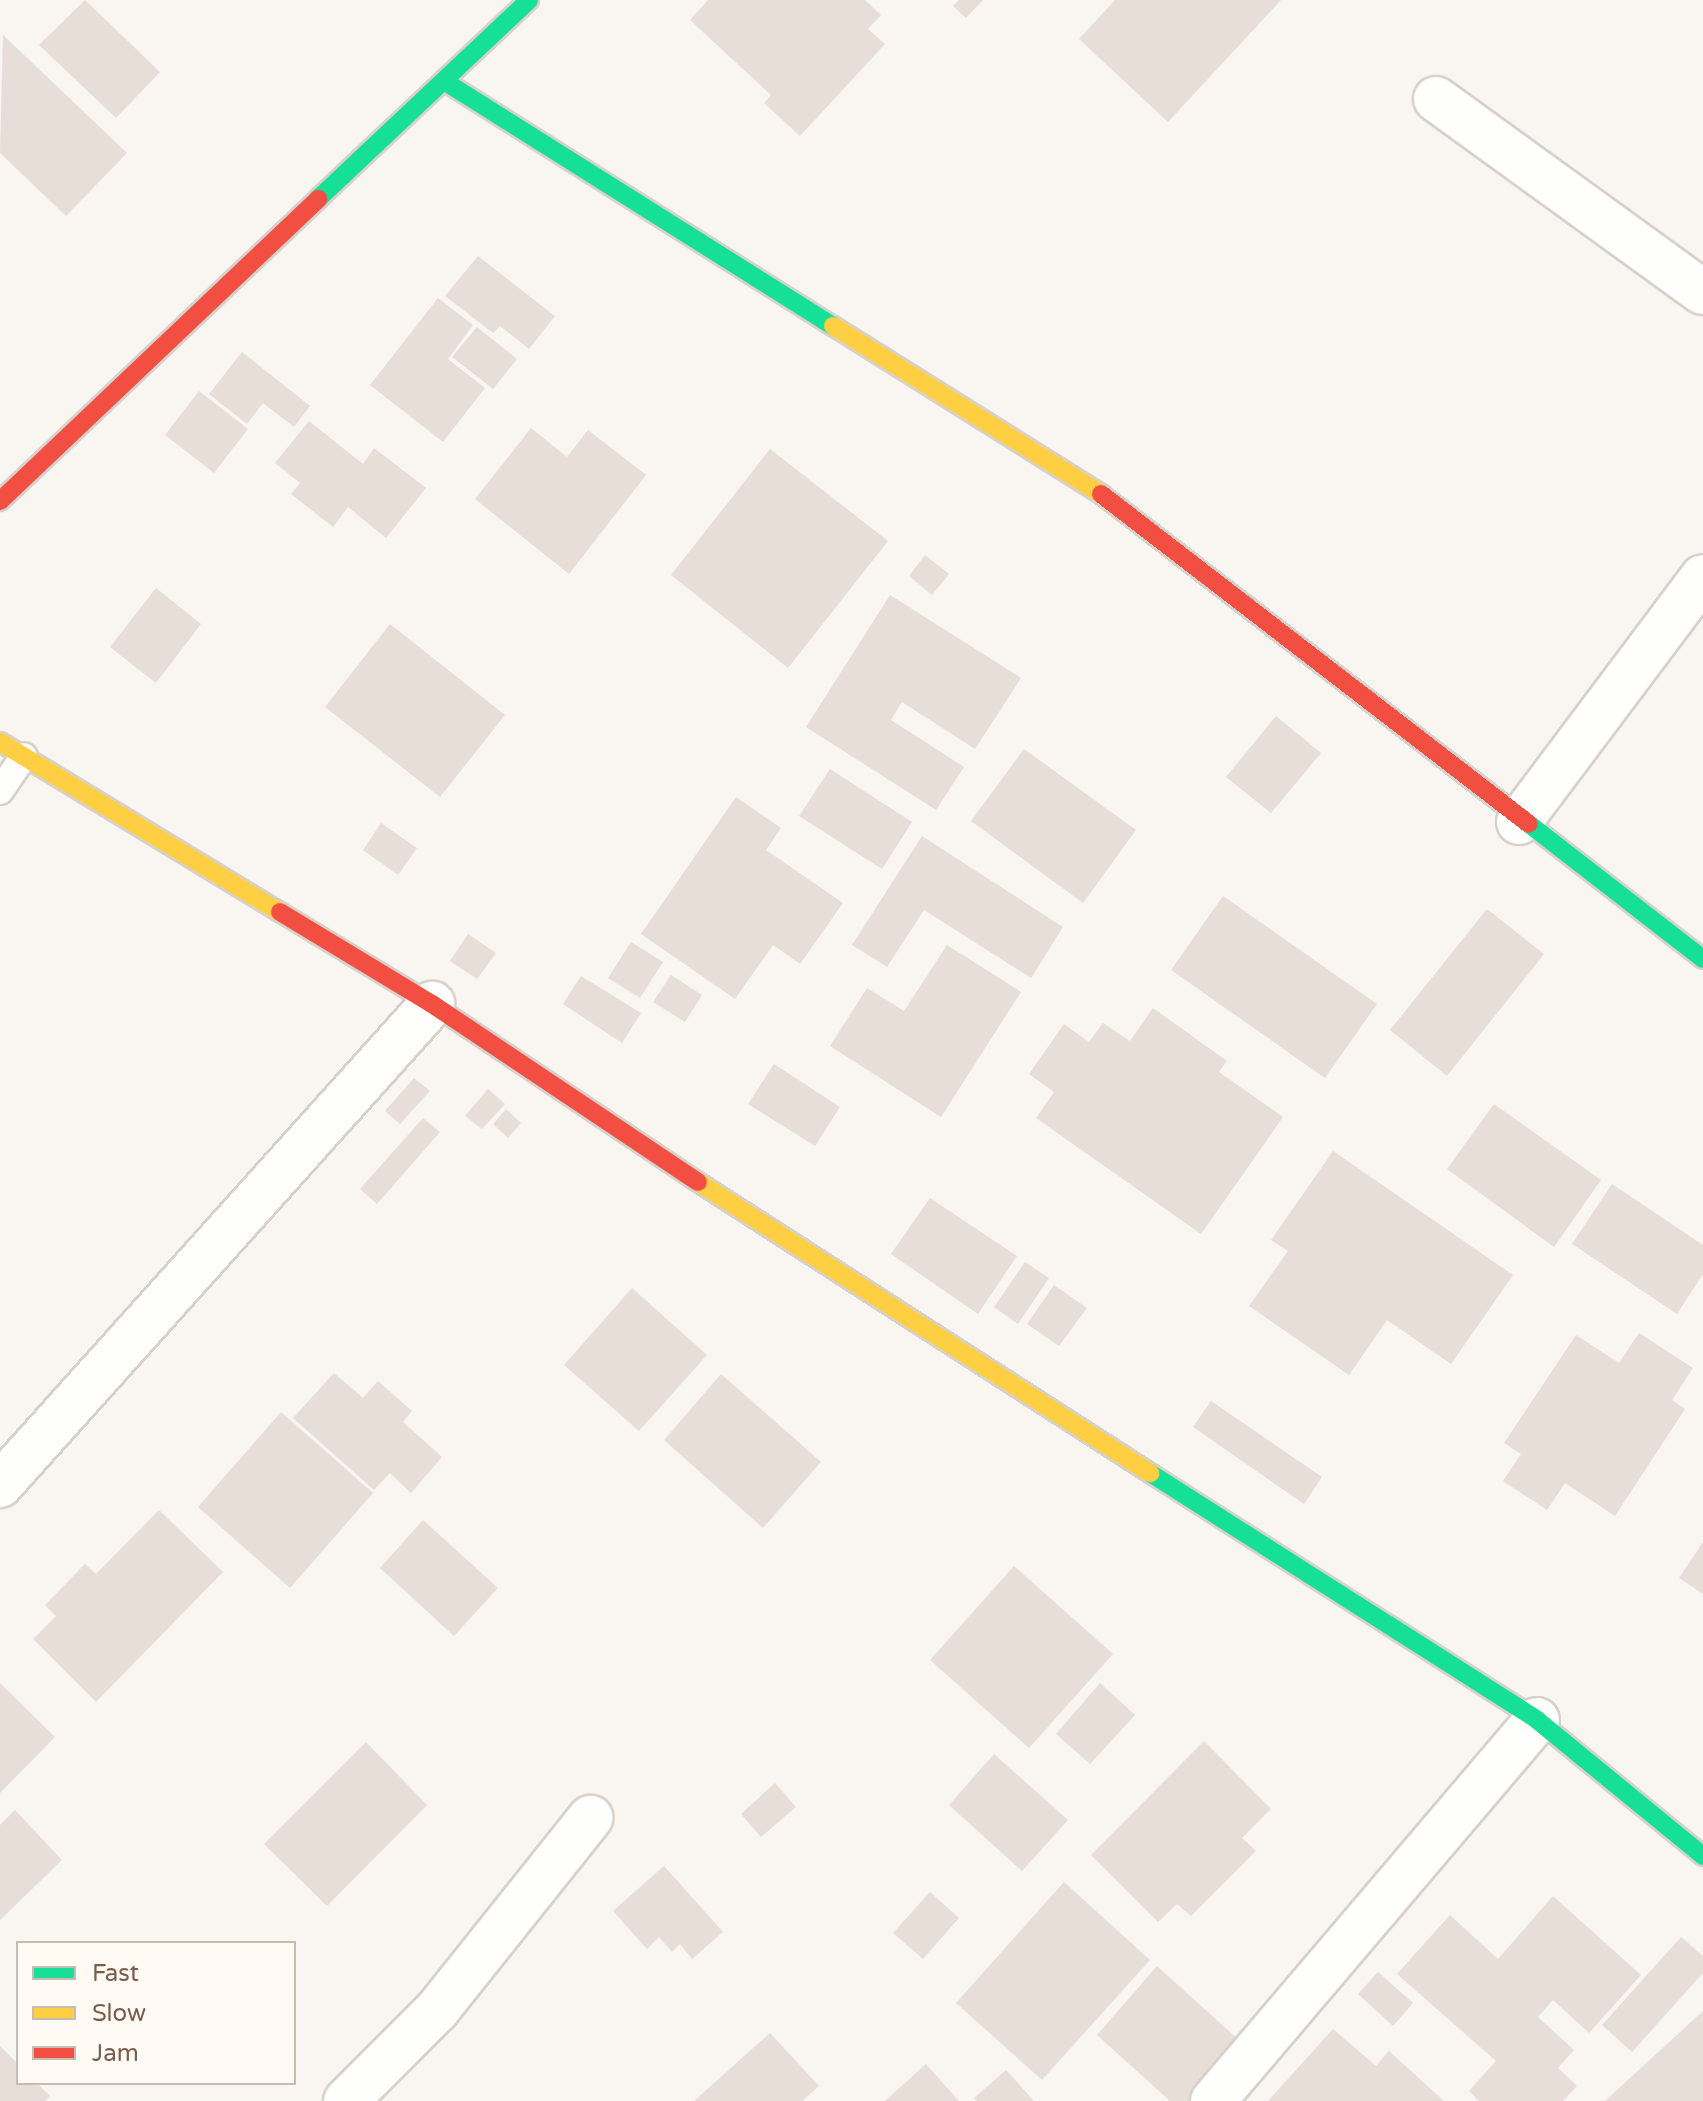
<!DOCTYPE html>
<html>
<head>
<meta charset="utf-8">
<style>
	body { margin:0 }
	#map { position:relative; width:1703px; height:2101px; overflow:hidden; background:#f9f5f0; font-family:"Varela Round",sans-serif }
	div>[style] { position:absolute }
	.building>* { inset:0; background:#e6ded7 }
	.roads { filter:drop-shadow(2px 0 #d7d1cb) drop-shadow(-2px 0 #d7d1cb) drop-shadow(0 2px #d7d1cb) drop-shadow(0 -2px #d7d1cb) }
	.lane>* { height:26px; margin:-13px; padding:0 13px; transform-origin:13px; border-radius:13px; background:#fefefd }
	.street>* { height:44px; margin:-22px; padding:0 22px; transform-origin:22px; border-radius:22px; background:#fefefd }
	.fast>* { height:18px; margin:-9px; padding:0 9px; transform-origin:9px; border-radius:9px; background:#16e098 }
	.slow>* { height:18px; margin:-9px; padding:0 9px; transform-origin:9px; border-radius:9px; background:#ffcf43 }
	.jam>* { height:18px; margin:-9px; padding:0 9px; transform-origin:9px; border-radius:9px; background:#f24e42 }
	span { translate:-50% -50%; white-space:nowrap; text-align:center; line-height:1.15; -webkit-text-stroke:7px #fffaf3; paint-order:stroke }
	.legend { position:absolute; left:16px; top:1941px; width:280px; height:144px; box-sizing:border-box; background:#fffaf3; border:2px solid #cabbb1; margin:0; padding:10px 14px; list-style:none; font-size:24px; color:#7a5c4d }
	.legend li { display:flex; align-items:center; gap:16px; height:40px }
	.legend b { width:40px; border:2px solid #cabbb1 }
</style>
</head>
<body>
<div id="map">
	<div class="building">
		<div style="clip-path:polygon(85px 0,160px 72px,116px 118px,39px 45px)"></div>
		<div style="clip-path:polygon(708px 0,865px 0,881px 15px,868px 29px,885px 44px,800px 136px,764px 103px,771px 95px,690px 20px)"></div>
		<div style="clip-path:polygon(959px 0,983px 0,966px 18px,953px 6px)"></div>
		<div style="clip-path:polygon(1115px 0,1281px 0,1168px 122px,1079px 39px)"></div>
		<div style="clip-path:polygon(3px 35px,127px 153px,66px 216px,0 153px)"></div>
		<div style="clip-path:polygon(478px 256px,555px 316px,529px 349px,500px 326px,493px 333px,445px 296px)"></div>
		<div style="clip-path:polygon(438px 298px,473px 325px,448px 359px,485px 388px,443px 442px,370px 385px)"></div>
		<div style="clip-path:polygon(477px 327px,517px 359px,493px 389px,452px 357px)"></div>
		<div style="clip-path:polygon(242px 352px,310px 406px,294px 427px,263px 403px,247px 424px,209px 394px)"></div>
		<div style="clip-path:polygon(199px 391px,248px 429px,214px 473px,165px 435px)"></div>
		<div style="clip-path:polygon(309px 421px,363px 464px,374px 448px,426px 488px,386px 538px,348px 507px,333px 527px,291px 494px,300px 483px,275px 463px)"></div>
		<div style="clip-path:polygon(531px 428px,567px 457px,588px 430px,646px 475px,569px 574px,475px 499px)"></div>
		<div style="clip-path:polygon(770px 449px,888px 541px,788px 668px,671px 575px)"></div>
		<div style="clip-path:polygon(925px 555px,949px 574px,932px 595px,909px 576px)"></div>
		<div style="clip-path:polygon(156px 588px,201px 624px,156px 683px,110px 647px)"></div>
		<div style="clip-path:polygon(890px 595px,1021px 678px,975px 749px,902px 702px,891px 720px,964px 767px,936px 810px,806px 727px)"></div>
		<div style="clip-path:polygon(390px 624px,505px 715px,440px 797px,325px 707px)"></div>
		<div style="clip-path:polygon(1276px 716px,1321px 753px,1271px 813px,1226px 777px)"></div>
		<div style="clip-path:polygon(1024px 749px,1136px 830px,1083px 903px,971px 821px)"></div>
		<div style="clip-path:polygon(830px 769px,912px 822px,882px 869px,799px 816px)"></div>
		<div style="clip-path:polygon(736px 797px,781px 828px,766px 850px,843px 903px,800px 964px,773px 945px,735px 999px,641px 934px)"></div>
		<div style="clip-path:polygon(381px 823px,417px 848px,398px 875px,363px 850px)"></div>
		<div style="clip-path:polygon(922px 836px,1063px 927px,1031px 978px,924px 910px,887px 967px,852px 945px)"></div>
		<div style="clip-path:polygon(1223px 896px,1377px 1004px,1325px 1078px,1171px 970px)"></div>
		<div style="clip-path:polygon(1487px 909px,1544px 954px,1447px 1076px,1390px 1030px)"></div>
		<div style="clip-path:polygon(468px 934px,496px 953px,477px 979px,450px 961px)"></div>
		<div style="clip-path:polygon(631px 942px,663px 962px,640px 998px,608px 978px)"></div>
		<div style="clip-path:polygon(947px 945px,1021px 992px,941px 1117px,830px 1046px,867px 988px,904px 1011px)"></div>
		<div style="clip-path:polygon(671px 975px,702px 995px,685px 1022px,653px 1002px)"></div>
		<div style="clip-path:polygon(581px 976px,641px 1013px,622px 1043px,563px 1004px)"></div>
		<div style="clip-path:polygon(1153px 1008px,1227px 1061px,1219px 1072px,1283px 1117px,1201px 1234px,1036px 1118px,1054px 1092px,1029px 1074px,1064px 1024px,1089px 1042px,1103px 1023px,1130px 1041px)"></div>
		<div style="clip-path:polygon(774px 1064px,840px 1107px,815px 1146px,748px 1104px)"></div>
		<div style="clip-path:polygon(414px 1078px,430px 1091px,400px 1124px,385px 1111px)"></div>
		<div style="clip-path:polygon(488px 1089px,505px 1104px,482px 1129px,465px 1116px)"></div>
		<div style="clip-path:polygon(1494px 1104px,1601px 1180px,1554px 1247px,1447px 1169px)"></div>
		<div style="clip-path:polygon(506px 1109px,521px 1123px,508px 1138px,493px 1124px)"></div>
		<div style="clip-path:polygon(423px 1118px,440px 1132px,377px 1204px,360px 1189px)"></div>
		<div style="clip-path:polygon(1333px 1151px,1513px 1275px,1451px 1364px,1387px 1320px,1349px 1375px,1249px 1306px,1288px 1251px,1271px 1240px)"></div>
		<div style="clip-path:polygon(1612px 1184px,1703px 1245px,1703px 1274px,1677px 1314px,1572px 1244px)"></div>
		<div style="clip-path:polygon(930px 1198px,1017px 1256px,978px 1314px,891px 1254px)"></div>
		<div style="clip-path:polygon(1025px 1262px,1049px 1278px,1018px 1324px,994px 1307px)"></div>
		<div style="clip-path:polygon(1054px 1285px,1087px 1308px,1059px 1346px,1027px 1324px)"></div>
		<div style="clip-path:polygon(632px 1288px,707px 1355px,639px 1431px,564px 1365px)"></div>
		<div style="clip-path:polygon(1639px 1333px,1693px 1368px,1672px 1400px,1685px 1409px,1615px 1516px,1565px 1483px,1547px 1510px,1503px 1481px,1521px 1454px,1504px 1443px,1576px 1335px,1619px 1363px)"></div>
		<div style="clip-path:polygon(334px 1373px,363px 1398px,378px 1381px,412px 1411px,403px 1422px,442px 1457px,411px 1493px,390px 1473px,374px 1490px,293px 1418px)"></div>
		<div style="clip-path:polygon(721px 1374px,821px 1462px,763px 1528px,664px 1440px)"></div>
		<div style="clip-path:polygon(1211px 1401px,1322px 1477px,1304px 1504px,1193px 1427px)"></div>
		<div style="clip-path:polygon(281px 1412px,373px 1493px,290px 1588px,198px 1507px)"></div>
		<div style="clip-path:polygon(159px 1510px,223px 1572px,96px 1702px,33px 1639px,56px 1616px,45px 1605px,85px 1564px,96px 1574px)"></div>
		<div style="clip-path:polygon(423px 1520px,498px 1588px,454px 1636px,380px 1568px)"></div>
		<div style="clip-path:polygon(1703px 1542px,1703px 1594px,1679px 1578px)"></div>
		<div style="clip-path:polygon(1014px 1566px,1113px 1654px,1029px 1748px,930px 1660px)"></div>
		<div style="clip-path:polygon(0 1683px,55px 1737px,0 1793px)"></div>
		<div style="clip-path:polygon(1100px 1683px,1135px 1715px,1090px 1764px,1056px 1734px)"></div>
		<div style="clip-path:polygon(1204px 1741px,1271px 1809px,1242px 1838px,1256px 1851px,1191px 1916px,1177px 1904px,1158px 1922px,1091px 1855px)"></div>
		<div style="clip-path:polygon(366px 1742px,427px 1805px,327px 1906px,264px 1844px)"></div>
		<div style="clip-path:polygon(994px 1754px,1068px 1820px,1022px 1871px,949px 1805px)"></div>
		<div style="clip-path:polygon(775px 1783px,796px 1807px,761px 1837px,741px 1814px)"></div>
		<div style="clip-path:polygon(15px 1810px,62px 1860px,0 1920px,0 1825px)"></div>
		<div style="clip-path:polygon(664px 1866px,723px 1932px,692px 1959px,680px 1944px,672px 1952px,659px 1937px,647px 1949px,613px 1911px)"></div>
		<div style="clip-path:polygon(1064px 1882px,1150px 1960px,1042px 2080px,956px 2003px)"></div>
		<div style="clip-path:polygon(930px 1892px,959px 1918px,923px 1959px,893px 1933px)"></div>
		<div style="clip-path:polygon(1553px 1896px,1641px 1975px,1589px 2033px,1553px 2000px,1538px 2017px,1574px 2050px,1558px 2068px,1577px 2086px,1563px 2101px,1479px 2101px,1469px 2091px,1496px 2061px,1397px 1974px,1450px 1915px,1498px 1959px)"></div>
		<div style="clip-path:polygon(1681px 1937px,1703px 1956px,1703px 1973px,1632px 2052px,1602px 2025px)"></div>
		<div style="clip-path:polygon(1157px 1966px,1240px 2041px,1188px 2101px,1170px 2101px,1097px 2035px)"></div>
		<div style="clip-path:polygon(1378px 1972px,1413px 2003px,1393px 2026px,1358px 1994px)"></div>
		<div style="clip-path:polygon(1703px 2011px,1703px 2101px,1605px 2101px)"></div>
		<div style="clip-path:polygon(1333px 2029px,1376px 2066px,1389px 2051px,1444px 2101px,1268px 2101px)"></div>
		<div style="clip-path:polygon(770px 2033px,819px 2086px,802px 2101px,694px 2101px)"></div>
		<div style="clip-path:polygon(0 2046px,18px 2064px,18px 2083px,37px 2083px,50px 2096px,45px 2101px,0 2101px)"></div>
		<div style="clip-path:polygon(926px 2064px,959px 2101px,885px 2101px)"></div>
		<div style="clip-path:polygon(1006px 2070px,1034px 2101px,977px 2101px,974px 2098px)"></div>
	</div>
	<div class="roads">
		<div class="lane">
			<div style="left:0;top:791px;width:42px;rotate:-55.6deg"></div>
		</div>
		<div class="street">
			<div style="left:1436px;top:99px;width:329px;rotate:35.9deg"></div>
			<div style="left:1519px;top:822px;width:306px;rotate:-53.1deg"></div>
			<div style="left:0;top:1485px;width:647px;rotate:-48.07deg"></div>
			<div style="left:346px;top:2101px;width:129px;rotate:-45deg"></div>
			<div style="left:437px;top:2010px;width:246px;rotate:-51.4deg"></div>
			<div style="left:1213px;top:2101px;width:500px;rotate:-49.62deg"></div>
		</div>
		<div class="fast">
			<div style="left:447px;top:83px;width:456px;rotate:32.2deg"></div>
			<div style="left:318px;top:199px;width:290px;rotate:-43.3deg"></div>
			<div style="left:1529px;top:824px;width:220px;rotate:37.8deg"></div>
			<div style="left:1150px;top:1473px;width:459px;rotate:32.5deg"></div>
			<div style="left:1537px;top:1720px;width:215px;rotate:39.3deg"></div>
		</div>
		<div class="slow">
			<div style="left:833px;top:326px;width:316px;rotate:32.1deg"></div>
			<div style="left:0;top:742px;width:328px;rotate:31.3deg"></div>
			<div style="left:698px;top:1182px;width:538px;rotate:32.77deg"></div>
		</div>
		<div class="jam">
			<div style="left:1101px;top:494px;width:540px;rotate:37.63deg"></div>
			<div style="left:0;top:501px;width:439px;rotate:-43.5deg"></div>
			<div style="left:280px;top:912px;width:178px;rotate:31.2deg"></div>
			<div style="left:432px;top:1004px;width:320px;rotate:33.8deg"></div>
		</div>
	</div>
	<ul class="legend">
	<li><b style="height:10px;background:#16e098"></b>Fast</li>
	<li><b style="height:10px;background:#ffcf43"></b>Slow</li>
	<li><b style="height:10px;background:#f24e42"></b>Jam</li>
	</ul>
</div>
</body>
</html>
